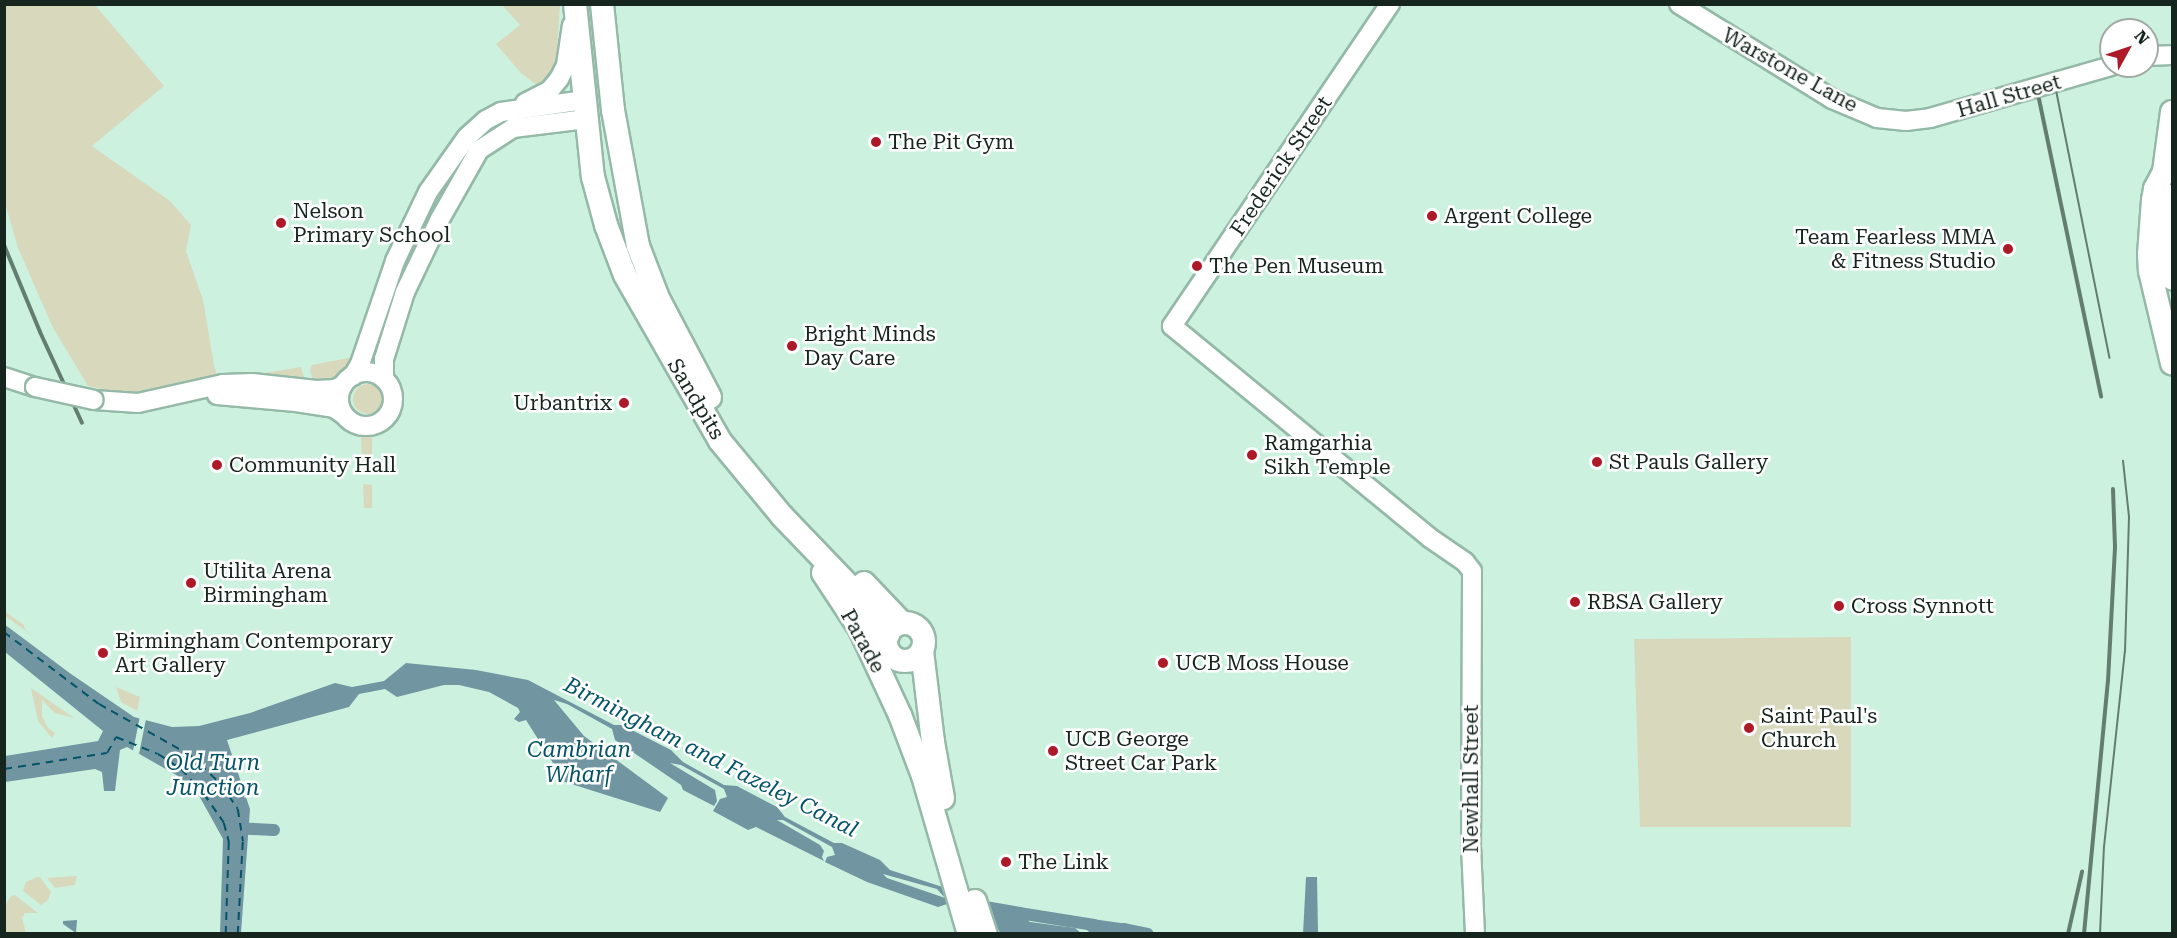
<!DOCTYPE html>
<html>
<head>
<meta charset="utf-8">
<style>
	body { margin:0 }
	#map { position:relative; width:2177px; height:938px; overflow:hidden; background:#ccf2df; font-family:"Roboto Serif",serif }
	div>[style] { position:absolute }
	.green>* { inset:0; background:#d8d8bd }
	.round { border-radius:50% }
	.water>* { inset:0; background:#7195a1 }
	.pier>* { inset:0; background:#ccf2df }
	.canal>* { height:12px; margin:-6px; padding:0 6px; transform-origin:6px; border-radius:6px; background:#7195a1 }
	.ferry>* { height:1.5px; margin-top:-0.75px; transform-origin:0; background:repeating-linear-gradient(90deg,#045467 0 8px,transparent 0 14px) }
	.roads { filter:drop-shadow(2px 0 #94b9a7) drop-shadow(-2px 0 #94b9a7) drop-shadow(0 2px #94b9a7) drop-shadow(0 -2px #94b9a7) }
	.minor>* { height:18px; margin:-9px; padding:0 9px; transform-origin:9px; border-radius:9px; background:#fff }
	.minor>.ring { margin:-9px; padding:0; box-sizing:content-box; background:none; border:18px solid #fff; border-radius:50% }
	.major>* { height:22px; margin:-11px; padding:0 11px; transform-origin:11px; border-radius:11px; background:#fff }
	.major>.ring { margin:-11px; padding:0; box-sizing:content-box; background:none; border:22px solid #fff; border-radius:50% }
	.tram>* { height:1.5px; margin:-0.75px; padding:0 0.75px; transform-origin:0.75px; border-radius:0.75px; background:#647d71 }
	.rail>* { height:4px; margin:-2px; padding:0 2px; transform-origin:2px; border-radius:2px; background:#647d71 }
	.bridges { filter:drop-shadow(2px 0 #94b9a7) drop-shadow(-2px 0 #94b9a7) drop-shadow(0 2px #94b9a7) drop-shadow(0 -2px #94b9a7) }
	.minor-bridge>* { height:18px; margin:-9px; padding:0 9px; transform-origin:9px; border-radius:9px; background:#fff }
	.dots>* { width:16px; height:16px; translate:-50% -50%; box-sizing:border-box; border:3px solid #fff; border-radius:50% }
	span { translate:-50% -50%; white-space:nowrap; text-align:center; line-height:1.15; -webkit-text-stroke:5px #fff; paint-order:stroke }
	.street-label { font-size:21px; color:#16251e }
	.poi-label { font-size:21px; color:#16251e }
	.left { translate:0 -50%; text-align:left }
	.right { translate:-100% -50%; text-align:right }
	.water-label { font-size:22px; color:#045467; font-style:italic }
	.frame { position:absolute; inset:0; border:6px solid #16251e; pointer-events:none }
	.north { position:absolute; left:2099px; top:18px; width:60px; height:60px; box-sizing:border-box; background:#fff; border:2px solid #a2a8a5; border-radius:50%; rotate:50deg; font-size:16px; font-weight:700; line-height:24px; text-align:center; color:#16251e }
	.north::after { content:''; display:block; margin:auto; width:21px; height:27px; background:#ad1927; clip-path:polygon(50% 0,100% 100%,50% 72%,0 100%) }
</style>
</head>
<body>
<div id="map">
	<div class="green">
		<div style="clip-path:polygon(4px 5px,95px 5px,164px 86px,92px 146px,170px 201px,191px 225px,186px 251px,203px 300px,214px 365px,218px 378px,128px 395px,88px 386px,53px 328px,18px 248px,5px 203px)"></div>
		<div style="clip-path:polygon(502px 5px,560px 5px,556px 67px,538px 86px,521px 73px,496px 44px,520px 25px)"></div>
		<div style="clip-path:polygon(428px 210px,439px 216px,377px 366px,367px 365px,398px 268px)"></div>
		<div style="clip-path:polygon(353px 357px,348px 370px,338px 381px,314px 384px,310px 370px,312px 365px)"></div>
		<div style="clip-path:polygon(301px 367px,306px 383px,259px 378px,259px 374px)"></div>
		<div class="round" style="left:353px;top:384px;width:30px;height:30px"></div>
		<div style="clip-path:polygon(361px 432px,372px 433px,372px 473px,362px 473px)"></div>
		<div style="clip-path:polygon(363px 484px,372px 485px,372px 508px,364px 508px)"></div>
		<div style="clip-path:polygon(4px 611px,24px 625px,25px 629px,35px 637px,5px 616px)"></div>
		<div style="clip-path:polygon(1851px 637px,1851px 827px,1640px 827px,1634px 639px)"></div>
		<div style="clip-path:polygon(116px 687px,140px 697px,137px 711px,121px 702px)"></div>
		<div style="clip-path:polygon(31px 688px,74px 718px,55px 713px,42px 700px,42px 716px,48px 728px,55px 733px,52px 738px,38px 721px)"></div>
		<div style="clip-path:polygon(77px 876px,75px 885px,55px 888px,47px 878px)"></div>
		<div style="clip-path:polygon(37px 877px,40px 877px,51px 892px,48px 900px,41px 905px,23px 891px,26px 882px)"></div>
		<div style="clip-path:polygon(15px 895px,38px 913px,25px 913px,22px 918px,26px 933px,5px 933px,5px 906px,10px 897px)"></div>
	</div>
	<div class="water">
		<div style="clip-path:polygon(evenodd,4px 624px,71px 674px,134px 717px,172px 727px,199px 726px,250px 713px,335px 683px,352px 687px,384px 681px,406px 663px,476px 670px,528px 680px,614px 725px,622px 725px,671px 750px,683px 762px,724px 785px,737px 786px,777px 807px,785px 817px,834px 843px,842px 843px,880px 860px,890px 870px,986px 901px,1021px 907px,1035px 916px,1025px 918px,1030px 922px,1075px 928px,1081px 933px,1000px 933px,989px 910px,950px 903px,938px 907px,867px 882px,825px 862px,827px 857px,835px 855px,832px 847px,783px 820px,777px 820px,820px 845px,824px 851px,822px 857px,824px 861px,756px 827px,748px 830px,713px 811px,720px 799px,727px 797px,724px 789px,681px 765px,670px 763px,715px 790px,717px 801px,714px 806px,683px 790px,681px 785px,615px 740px,612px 729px,567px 704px,554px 700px,584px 736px,668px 798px,660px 812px,565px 782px,526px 720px,519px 722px,514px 719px,520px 712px,518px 708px,489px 692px,459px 685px,444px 685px,397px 697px,385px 689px,359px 694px,349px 707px,227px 740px,250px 809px,241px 933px,220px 933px,223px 839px,197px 792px,178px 776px,127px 747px,120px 750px,115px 791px,104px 791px,102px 772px,95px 769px,5px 782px,5px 756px,98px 741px,103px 731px,5px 652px,4px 624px,883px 874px,937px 889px,945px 898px,887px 878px,883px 874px)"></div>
		<div style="clip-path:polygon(1306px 877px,1317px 877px,1318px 933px,1303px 934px)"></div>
		<div style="clip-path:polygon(1092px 919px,1128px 924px,1137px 932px,1090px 933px,1079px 922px)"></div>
		<div style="clip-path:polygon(77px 920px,76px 933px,63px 924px,63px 921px)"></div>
	</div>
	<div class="pier">
		<div style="clip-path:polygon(140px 716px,146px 719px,139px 754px,133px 751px)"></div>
	</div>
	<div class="canal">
		<div style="left:233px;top:828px;width:41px;rotate:2.8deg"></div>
		<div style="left:1019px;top:913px;width:76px;rotate:9.1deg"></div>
		<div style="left:1123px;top:929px;width:25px;rotate:11deg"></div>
	</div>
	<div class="ferry">
		<div style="left:4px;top:632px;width:119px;rotate:37.2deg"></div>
		<div style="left:99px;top:704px;width:104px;rotate:29.3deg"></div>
		<div style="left:190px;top:755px;width:42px;rotate:43.1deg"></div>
		<div style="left:221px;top:784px;width:30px;rotate:56deg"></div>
		<div style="left:238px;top:809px;width:33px;rotate:81deg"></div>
		<div style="left:243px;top:842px;width:92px;rotate:93.1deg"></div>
		<div style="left:4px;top:769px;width:104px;rotate:-8.8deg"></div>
		<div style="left:107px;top:753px;width:18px;rotate:-61deg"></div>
		<div style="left:116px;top:737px;width:45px;rotate:22deg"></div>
		<div style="left:158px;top:754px;width:27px;rotate:33deg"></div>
		<div style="left:181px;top:769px;width:34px;rotate:47deg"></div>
		<div style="left:204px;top:794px;width:35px;rotate:55deg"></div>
		<div style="left:224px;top:823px;width:20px;rotate:75deg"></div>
		<div style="left:229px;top:842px;width:92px;rotate:91.9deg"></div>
	</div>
	<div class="roads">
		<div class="minor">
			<div style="left:1390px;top:4px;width:389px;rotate:124.1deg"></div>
			<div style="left:1172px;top:326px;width:334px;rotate:39.4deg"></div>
			<div style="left:1430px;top:538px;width:42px;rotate:34.4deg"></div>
			<div style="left:1465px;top:562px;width:11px;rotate:52deg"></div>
			<div style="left:1472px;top:571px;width:275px;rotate:90.2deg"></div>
			<div style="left:1471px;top:846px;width:88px;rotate:87.4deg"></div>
			<div style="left:1679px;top:4px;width:180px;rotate:31.8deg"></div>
			<div style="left:1832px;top:99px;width:49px;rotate:22.9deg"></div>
			<div style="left:1877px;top:118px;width:29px;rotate:6deg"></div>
			<div style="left:1906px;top:121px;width:24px;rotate:-7deg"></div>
			<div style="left:1930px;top:118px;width:188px;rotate:-16deg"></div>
			<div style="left:2147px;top:56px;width:25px;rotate:-2deg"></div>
			<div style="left:525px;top:103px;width:28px;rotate:-27deg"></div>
			<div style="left:550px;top:90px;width:14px;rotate:-51deg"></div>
			<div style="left:559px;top:79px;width:16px;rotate:-63deg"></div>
			<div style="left:566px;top:65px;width:40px;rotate:-81.5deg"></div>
			<div class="ring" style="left:339px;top:372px;width:36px;height:36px"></div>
			<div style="left:353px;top:376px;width:14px;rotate:-60deg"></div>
			<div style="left:360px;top:364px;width:109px;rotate:-71.2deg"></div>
			<div style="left:395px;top:261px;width:76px;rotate:-64.4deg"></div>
			<div style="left:428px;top:192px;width:67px;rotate:-54.7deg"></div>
			<div style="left:467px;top:137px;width:25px;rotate:-42deg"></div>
			<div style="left:486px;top:120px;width:17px;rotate:-28deg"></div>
			<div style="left:501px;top:112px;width:84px;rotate:-8.2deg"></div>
			<div style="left:4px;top:377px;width:33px;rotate:18deg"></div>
			<div style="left:384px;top:379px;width:20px;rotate:-90deg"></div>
			<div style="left:384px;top:359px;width:70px;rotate:-72.6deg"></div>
			<div style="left:405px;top:292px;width:81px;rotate:-64.4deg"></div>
			<div style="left:440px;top:219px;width:79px;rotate:-60.5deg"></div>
			<div style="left:479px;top:150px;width:40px;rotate:-32.9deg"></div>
			<div style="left:513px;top:128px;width:74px;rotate:-7deg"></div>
			<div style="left:217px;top:395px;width:79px;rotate:5.1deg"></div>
			<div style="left:296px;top:402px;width:38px;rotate:9deg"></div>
			<div style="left:334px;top:408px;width:12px;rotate:35deg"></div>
			<div style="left:94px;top:400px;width:44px;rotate:3.9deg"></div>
			<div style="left:138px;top:403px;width:87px;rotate:-12.6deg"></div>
			<div style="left:223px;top:384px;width:29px;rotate:-2deg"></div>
			<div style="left:252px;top:383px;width:65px;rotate:6.1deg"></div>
			<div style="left:317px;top:390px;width:18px;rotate:-3deg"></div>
			<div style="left:335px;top:389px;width:9px;rotate:-27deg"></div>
		</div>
		<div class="major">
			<div style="left:575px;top:4px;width:174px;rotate:84.1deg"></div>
			<div style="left:593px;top:177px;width:50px;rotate:74.8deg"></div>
			<div style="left:606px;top:225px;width:53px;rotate:69.2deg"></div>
			<div style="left:625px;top:275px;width:191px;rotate:60.2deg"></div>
			<div style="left:720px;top:441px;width:97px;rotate:50.4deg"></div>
			<div style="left:782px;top:516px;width:110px;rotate:46.1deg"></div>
			<div style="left:858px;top:595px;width:50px;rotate:53.1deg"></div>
			<div style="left:602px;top:4px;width:107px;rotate:84.1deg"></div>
			<div style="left:613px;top:110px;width:138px;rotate:79.6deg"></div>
			<div style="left:638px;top:246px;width:56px;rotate:69deg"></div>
			<div style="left:658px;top:298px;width:112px;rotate:62.3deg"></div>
			<div style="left:2172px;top:112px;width:61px;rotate:97.6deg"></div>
			<div style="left:2164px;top:172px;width:19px;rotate:118deg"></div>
			<div style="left:2155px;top:189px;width:11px;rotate:100deg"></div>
			<div style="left:2153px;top:200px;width:54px;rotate:94.2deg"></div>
			<div style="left:2149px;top:254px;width:17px;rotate:87deg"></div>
			<div style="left:2150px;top:271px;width:95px;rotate:76.6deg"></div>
			<div style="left:2168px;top:196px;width:48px;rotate:92.4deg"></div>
			<div style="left:2166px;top:244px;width:35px;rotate:80deg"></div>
			<div style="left:823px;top:573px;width:67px;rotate:56.5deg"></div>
			<div style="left:860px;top:629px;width:95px;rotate:65.1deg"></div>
			<div style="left:900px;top:715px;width:65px;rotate:69.3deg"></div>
			<div style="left:923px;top:776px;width:165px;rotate:73.8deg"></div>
			<div style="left:864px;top:583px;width:55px;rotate:46.5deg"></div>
			<div class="ring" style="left:886px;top:623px;width:16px;height:16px"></div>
			<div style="left:922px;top:651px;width:92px;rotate:83.1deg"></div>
			<div style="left:933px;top:742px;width:57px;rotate:79.9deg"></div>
			<div style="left:975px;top:901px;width:35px;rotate:72deg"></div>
		</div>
	</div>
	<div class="tram">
		<div style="left:2057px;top:93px;width:270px;rotate:78.7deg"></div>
		<div style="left:2100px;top:934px;width:87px;rotate:-87.4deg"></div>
		<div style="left:2104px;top:847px;width:196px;rotate:-83.9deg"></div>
		<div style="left:2125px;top:652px;width:135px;rotate:-88.3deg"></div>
		<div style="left:2129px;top:517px;width:56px;rotate:-96.1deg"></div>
	</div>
	<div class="rail">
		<div style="left:2039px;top:99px;width:304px;rotate:78.2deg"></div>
		<div style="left:4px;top:245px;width:94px;rotate:67.5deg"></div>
		<div style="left:40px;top:332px;width:100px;rotate:65.2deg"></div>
		<div style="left:2068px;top:934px;width:64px;rotate:-77.3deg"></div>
		<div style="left:2084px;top:934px;width:254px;rotate:-84.6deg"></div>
		<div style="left:2108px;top:681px;width:134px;rotate:-87deg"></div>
		<div style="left:2115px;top:547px;width:58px;rotate:-92deg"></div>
	</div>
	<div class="bridges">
		<div class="minor-bridge">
			<div style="left:35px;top:387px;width:60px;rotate:12.4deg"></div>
		</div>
	</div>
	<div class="dots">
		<div style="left:876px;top:142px;background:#ad1927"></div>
		<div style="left:1432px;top:216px;background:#ad1927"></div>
		<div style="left:281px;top:223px;background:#ad1927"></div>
		<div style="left:2008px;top:249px;background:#ad1927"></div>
		<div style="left:1197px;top:266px;background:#ad1927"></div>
		<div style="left:792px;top:346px;background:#ad1927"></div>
		<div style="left:624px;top:403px;background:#ad1927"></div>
		<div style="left:1252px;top:455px;background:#ad1927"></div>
		<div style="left:1597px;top:462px;background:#ad1927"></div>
		<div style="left:217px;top:465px;background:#ad1927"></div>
		<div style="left:191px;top:583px;background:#ad1927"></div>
		<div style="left:1575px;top:602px;background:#ad1927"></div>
		<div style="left:1839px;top:606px;background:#ad1927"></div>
		<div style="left:103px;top:653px;background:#ad1927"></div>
		<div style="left:1163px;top:663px;background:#ad1927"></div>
		<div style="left:1749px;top:728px;background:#ad1927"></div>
		<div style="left:1053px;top:751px;background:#ad1927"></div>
		<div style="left:1006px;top:862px;background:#ad1927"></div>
	</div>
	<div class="street-label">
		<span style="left:1790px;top:70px;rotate:29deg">Warstone Lane</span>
		<span style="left:2009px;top:96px;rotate:-16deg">Hall Street</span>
		<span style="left:1281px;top:166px;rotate:-56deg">Frederick Street</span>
		<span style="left:696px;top:399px;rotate:59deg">Sandpits</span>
		<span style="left:863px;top:641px;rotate:61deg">Parade</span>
		<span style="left:1471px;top:779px;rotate:-90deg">Newhall Street</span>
	</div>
	<div class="poi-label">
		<span class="left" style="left:888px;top:142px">The Pit Gym</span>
		<span class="left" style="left:293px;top:223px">Nelson<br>Primary School</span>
		<span class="left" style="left:1444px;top:216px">Argent College</span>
		<span class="right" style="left:1996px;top:249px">Team Fearless MMA<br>&amp; Fitness Studio</span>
		<span class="left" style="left:1209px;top:266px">The Pen Museum</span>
		<span class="left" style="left:804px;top:346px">Bright Minds<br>Day Care</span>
		<span class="right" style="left:612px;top:403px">Urbantrix</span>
		<span class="left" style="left:1264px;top:455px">Ramgarhia<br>Sikh Temple</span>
		<span class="left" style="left:1609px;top:462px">St Pauls Gallery</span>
		<span class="left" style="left:229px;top:465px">Community Hall</span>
		<span class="left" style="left:203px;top:583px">Utilita Arena<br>Birmingham</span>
		<span class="left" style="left:1587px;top:602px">RBSA Gallery</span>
		<span class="left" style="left:1851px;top:606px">Cross Synnott</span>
		<span class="left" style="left:115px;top:653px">Birmingham Contemporary<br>Art Gallery</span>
		<span class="left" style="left:1175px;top:663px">UCB Moss House</span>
		<span class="left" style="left:1761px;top:728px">Saint Paul's<br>Church</span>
		<span class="left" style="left:1065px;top:751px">UCB George<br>Street Car Park</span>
		<span class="left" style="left:1018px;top:862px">The Link</span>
	</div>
	<div class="water-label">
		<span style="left:579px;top:762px">Cambrian<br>Wharf</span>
		<span style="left:711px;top:757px;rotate:27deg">Birmingham and Fazeley Canal</span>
		<span style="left:213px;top:775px">Old Turn<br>Junction</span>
	</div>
	<div class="frame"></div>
	<div class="north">N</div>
</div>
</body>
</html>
